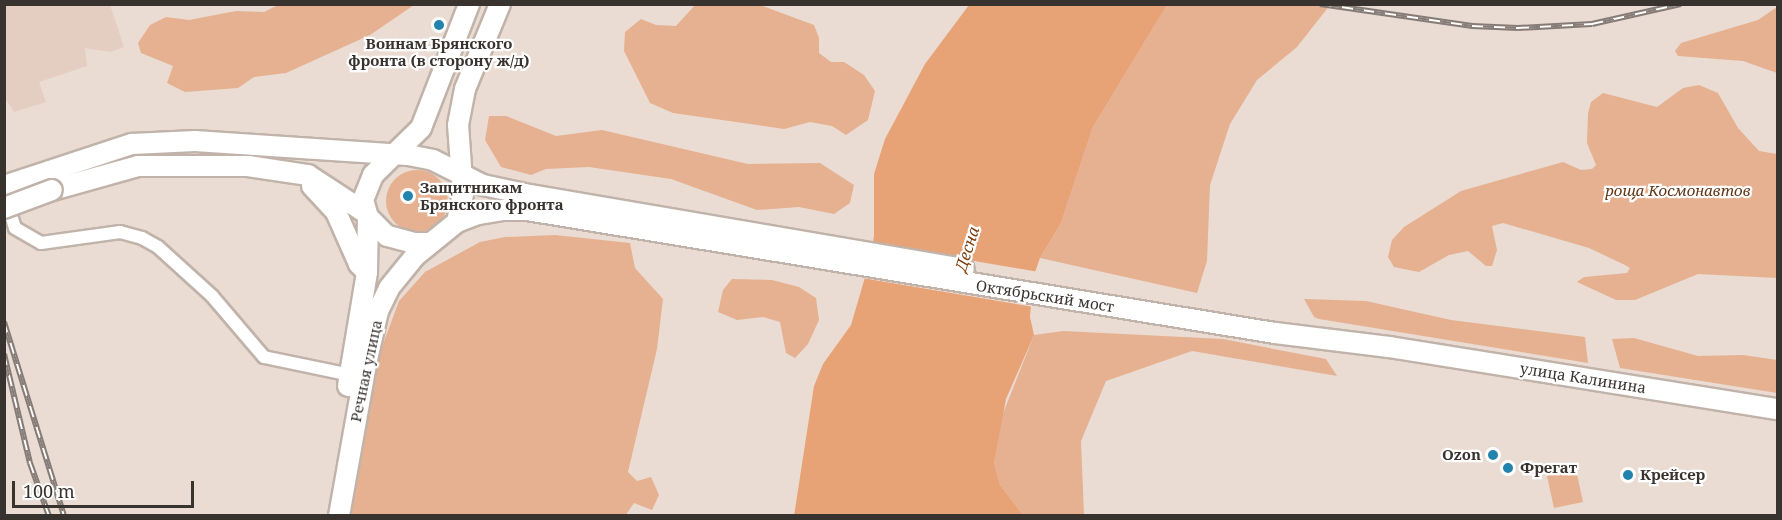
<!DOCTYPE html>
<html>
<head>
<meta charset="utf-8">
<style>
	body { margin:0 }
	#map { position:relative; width:1782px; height:520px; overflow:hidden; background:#eadcd3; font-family:"Noto Serif",serif }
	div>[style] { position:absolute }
	.built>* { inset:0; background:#e3cec1 }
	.green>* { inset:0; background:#e5b191 }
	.round { border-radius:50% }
	.water>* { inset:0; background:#e7a276 }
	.pier>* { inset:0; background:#eadcd3 }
	.roads { filter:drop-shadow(2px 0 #c1b3aa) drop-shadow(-2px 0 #c1b3aa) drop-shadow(0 2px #c1b3aa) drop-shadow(0 -2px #c1b3aa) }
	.street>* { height:12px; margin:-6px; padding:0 6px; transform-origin:6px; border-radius:6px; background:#fff }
	.primary>* { height:20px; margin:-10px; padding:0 10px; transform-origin:10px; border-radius:10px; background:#fff }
	.rail>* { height:6px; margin-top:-3px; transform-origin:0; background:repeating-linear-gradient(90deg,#fff 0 11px,#867c77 0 22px); box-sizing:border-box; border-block:2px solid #867c77 }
	.bridges { filter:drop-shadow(2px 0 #c1b3aa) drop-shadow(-2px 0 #c1b3aa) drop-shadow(0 2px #c1b3aa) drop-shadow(0 -2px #c1b3aa) }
	.primary-bridge>* { height:20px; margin:-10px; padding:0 10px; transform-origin:10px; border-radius:10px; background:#fff }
	.dots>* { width:16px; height:16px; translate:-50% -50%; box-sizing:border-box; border:3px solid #fff; border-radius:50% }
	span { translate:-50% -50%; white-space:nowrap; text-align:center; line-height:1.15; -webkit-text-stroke:4.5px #fff; paint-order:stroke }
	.poi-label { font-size:15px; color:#393330; font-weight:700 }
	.left { translate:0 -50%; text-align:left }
	.right { translate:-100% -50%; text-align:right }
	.park-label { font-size:15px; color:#623515; font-style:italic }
	.street-label { font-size:15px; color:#393330 }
	.water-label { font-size:16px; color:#7e3f0d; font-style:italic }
	.frame { position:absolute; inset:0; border:6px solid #393330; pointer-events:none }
	.scale { position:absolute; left:12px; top:481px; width:182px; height:27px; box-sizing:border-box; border:3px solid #393330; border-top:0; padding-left:8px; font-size:18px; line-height:21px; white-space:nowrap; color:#393330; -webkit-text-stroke:4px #fff; paint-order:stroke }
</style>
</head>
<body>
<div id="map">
	<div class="built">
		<div style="clip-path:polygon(4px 5px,110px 5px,124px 47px,110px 52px,85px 48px,87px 66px,39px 82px,46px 102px,14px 112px,5px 98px)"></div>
	</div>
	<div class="green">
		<div style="clip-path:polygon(280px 4px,414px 5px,370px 35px,286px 73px,254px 77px,238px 88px,185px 92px,167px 83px,173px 66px,141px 53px,138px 43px,150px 25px,166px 17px,189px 20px,236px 11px,264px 12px)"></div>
		<div style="clip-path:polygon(695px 5px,760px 5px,814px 25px,819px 38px,819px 53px,831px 62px,844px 62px,864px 75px,875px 91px,868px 120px,846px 135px,832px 126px,810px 122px,784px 129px,673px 113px,650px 103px,624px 51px,625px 32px,641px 19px,656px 25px,676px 26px)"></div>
		<div style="clip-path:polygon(1167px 5px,1330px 5px,1297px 47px,1257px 80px,1230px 124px,1210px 185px,1207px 261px,1197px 293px,1040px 258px,1061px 223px,1093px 127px)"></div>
		<div style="clip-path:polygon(1777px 7px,1777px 73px,1743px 61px,1678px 56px,1675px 51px,1681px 43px,1758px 20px)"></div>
		<div style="clip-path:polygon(1699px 85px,1718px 93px,1738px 128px,1759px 151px,1777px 154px,1777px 278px,1698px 274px,1635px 300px,1616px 300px,1577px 282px,1584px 277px,1627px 273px,1630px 268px,1625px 265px,1589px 248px,1503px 223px,1492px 226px,1497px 250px,1492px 266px,1486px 266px,1468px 251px,1449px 255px,1419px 272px,1394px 267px,1388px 257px,1392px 240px,1404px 227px,1461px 191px,1563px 162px,1581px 170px,1592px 169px,1596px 165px,1587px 143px,1588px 113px,1591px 102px,1603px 93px,1657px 107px,1683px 88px)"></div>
		<div style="clip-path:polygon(489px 116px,506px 116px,556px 136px,602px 130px,748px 164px,820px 163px,854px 185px,850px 203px,834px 214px,799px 207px,757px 210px,671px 179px,589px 167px,546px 169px,531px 175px,501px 167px,485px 140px)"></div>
		<div class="round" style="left:386px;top:170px;width:62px;height:62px"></div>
		<div style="clip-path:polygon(555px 235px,630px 243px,635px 268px,663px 299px,657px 349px,628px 472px,637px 481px,651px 477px,659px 495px,652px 510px,634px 503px,625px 516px,349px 516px,379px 355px,399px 301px,425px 272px,480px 242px,505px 237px)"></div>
		<div style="clip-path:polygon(732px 279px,772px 280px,799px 287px,816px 298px,819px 320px,808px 344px,795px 358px,786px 353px,780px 322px,763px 317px,737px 320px,718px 312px,723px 290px)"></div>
		<div style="clip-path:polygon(1304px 299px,1366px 301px,1451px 320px,1585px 337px,1588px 363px,1319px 319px,1314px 317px)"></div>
		<div style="clip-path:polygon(1063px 331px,1223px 339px,1326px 359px,1337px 376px,1192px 351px,1106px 381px,1081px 441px,1084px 515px,1023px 515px,1000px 485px,994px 463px,1002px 416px,1034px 335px)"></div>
		<div style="clip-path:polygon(1634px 338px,1698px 356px,1743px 355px,1777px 360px,1777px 393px,1620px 368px,1612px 339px)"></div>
		<div style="clip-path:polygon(1576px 470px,1583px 502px,1554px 508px,1547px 476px)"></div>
	</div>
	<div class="water">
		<div style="clip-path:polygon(969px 5px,1167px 5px,1093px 127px,1061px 223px,1040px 258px,1033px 278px,1030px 317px,1034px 335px,1006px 399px,994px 463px,1000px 485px,1023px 515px,794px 516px,814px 386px,823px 364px,851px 325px,868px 267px,874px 236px,874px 174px,885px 139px,925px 64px)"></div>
	</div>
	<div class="pier">
		<div style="clip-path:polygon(869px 243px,1039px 272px,1034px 307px,862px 278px)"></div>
	</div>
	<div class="roads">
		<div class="street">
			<div style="left:7px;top:202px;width:27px;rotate:73deg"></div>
			<div style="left:15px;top:228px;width:30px;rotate:30deg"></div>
			<div style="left:41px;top:243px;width:80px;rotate:-7.9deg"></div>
			<div style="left:120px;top:232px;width:23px;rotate:15deg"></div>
			<div style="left:142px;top:238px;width:18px;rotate:29deg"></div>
			<div style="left:158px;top:247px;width:73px;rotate:42.2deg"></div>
			<div style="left:212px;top:296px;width:80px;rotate:49.6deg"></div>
			<div style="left:264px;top:357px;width:88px;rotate:11.8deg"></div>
		</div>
		<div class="primary">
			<div style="left:4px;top:186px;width:135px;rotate:-18.2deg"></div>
			<div style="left:132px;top:144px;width:63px;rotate:-2.7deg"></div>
			<div style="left:195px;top:141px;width:213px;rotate:3.8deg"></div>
			<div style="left:408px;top:155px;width:25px;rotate:11deg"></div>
			<div style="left:433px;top:160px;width:56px;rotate:26.6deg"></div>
			<div style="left:483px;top:185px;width:43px;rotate:12.1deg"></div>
			<div style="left:525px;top:194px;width:445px;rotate:9.7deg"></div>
			<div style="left:312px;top:186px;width:35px;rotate:47deg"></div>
			<div style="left:336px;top:212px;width:57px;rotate:66.1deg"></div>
			<div style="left:359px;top:264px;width:10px;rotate:45deg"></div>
			<div style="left:52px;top:190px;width:89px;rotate:-15.6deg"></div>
			<div style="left:138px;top:166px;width:110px"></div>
			<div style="left:248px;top:166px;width:61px;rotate:8.5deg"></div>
			<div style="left:308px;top:175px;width:69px;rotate:33.2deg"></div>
			<div style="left:457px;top:222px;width:29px;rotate:-78deg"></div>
			<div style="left:463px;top:194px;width:69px;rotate:-94.1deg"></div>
			<div style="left:458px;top:125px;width:37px;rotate:-79deg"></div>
			<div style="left:465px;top:89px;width:92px;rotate:-67.6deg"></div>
			<div style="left:430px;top:243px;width:16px;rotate:180deg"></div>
			<div style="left:414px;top:243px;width:28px;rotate:-165deg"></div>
			<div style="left:387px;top:236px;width:27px;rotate:-135deg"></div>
			<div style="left:368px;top:217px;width:18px;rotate:-106deg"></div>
			<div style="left:363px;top:200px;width:27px;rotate:-68deg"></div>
			<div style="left:373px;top:175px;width:67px;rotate:-44.4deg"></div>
			<div style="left:421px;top:128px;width:133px;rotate:-68.8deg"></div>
			<div style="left:348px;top:386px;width:116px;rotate:-80.5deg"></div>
			<div style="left:367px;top:272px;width:55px;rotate:-89deg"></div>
			<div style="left:339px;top:516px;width:154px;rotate:-79.9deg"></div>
			<div style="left:366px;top:364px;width:54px;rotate:-77.2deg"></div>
			<div style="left:378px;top:311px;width:25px;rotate:-64deg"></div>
			<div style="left:389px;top:288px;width:41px;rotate:-50.9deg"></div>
			<div style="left:415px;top:256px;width:54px;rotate:-39deg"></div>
			<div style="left:457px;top:222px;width:22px;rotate:-21deg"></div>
			<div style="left:478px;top:214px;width:26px;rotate:-9deg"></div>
			<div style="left:504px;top:210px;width:23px"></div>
			<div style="left:527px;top:210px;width:758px;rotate:9.34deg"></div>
			<div style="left:1275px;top:333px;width:115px;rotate:7deg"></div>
			<div style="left:1389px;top:347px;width:394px;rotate:9.1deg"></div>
		</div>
	</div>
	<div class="rail">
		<div style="left:1320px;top:4px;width:154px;rotate:8.2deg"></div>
		<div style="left:1472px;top:26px;width:46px;rotate:2.5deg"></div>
		<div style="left:1518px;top:28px;width:74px;rotate:-3.1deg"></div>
		<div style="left:1592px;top:24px;width:91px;rotate:-12.7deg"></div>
		<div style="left:4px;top:322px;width:203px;rotate:72.8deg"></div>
		<div style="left:4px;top:354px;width:112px;rotate:76.6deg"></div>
		<div style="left:30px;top:463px;width:56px;rotate:70.3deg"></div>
	</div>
	<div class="bridges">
		<div class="primary-bridge">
			<div style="left:4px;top:208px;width:51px;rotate:-20.6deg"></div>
		</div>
	</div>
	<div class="dots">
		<div style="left:439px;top:25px;background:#2283ae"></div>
		<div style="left:408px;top:196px;background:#2283ae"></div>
		<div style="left:1493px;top:455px;background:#2283ae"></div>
		<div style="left:1508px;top:468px;background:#2283ae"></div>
		<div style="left:1628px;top:475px;background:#2283ae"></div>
	</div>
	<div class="poi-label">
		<span style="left:439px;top:52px">Воинам Брянского<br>фронта (в сторону ж/д)</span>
		<span class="left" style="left:420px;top:196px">Защитникам<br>Брянского фронта</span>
		<span class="right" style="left:1481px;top:455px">Ozon</span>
		<span class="left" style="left:1520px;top:468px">Фрегат</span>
		<span class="left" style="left:1640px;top:475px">Крейсер</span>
	</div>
	<div class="park-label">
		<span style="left:1678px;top:191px">роща Космонавтов</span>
	</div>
	<div class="street-label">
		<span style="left:1045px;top:296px;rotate:9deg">Октябрьский мост</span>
		<span style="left:366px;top:371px;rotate:-78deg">Речная улица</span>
		<span style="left:1583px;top:378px;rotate:9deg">улица Калинина</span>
	</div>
	<div class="water-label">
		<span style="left:967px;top:249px;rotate:-72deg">Десна</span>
	</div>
	<div class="frame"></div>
	<div class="scale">100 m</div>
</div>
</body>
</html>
